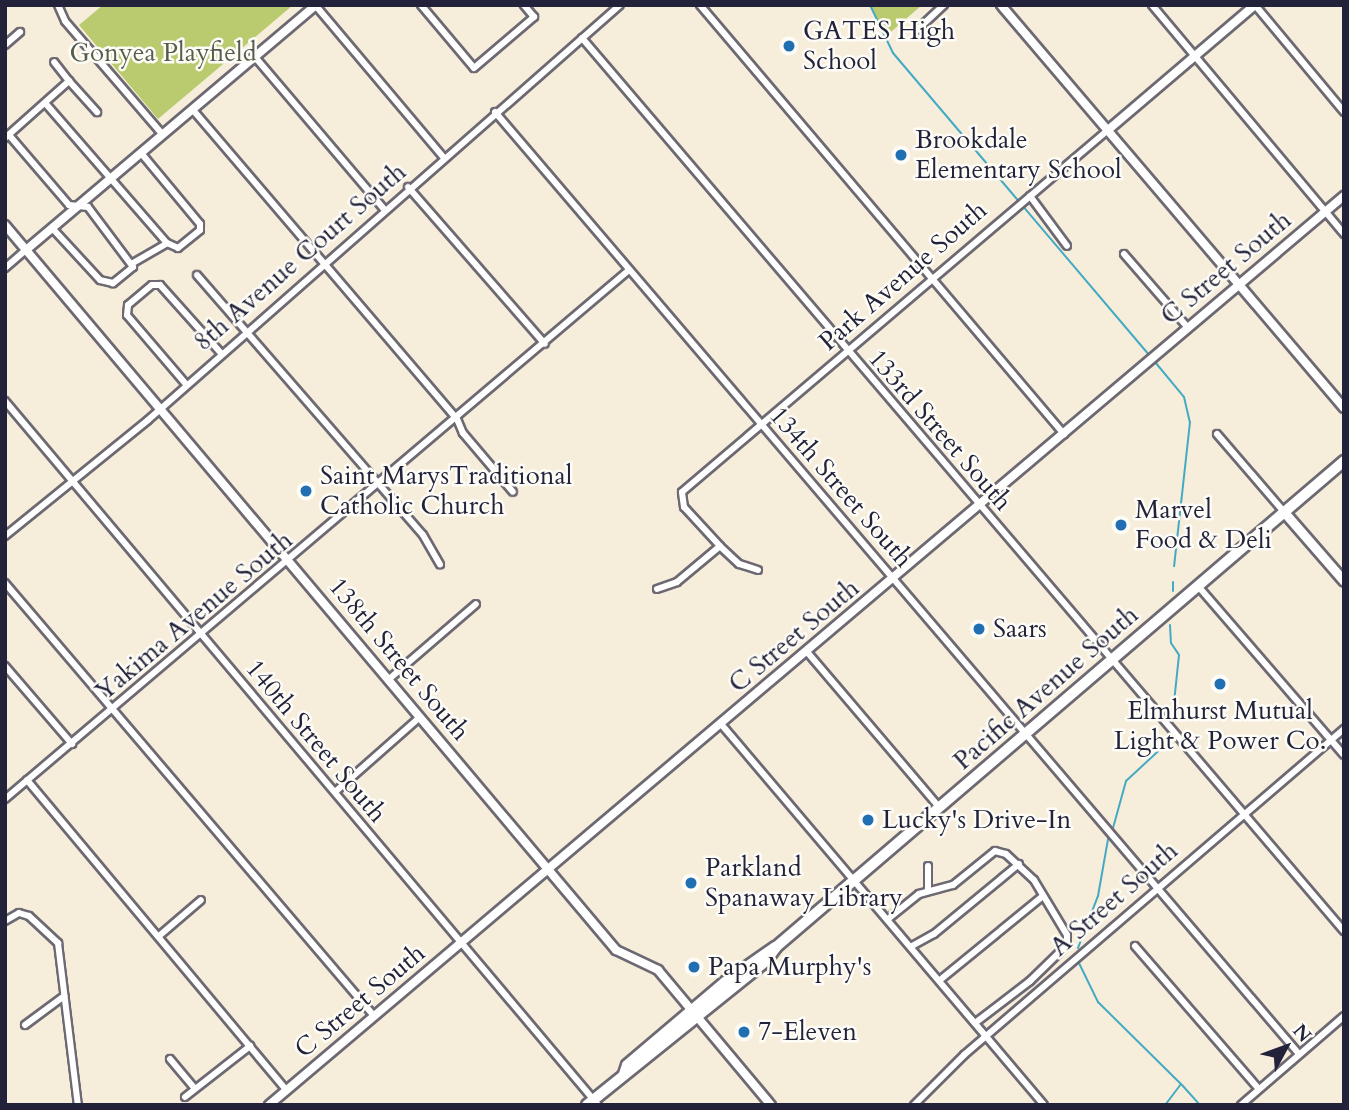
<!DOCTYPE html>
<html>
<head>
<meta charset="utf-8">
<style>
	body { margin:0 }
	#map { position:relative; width:1349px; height:1110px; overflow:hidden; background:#f7eddb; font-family:Cardo,serif }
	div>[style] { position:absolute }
	.green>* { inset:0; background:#b9cb6e }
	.stream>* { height:2px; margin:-1px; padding:0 1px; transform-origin:1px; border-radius:1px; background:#43aac3 }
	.roads { filter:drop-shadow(2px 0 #6d6973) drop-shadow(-2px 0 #6d6973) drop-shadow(0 2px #6d6973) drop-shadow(0 -2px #6d6973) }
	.minor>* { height:6px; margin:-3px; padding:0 3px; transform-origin:3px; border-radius:3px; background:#fff }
	.tertiary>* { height:8px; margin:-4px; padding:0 4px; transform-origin:4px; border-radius:4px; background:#fff }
	.secondary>* { height:9px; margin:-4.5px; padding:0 4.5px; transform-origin:4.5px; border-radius:4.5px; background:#fff }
	.primary>* { height:10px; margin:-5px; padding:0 5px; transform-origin:5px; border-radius:5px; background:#fff }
	.dots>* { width:19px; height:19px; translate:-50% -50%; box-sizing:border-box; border:4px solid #fdfcf7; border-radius:50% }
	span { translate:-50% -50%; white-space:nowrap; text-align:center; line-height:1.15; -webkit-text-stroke:5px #fdfcf7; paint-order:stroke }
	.poi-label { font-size:26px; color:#22223b }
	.left { translate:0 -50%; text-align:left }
	.park-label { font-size:26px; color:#575d4d }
	.street-label { font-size:26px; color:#22223b }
	.frame { position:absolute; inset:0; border:7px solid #22223b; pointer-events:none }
	.north { position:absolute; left:1251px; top:1012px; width:70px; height:70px; -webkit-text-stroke:5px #fdfcf7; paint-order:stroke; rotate:49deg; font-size:19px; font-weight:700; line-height:28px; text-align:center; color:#22223b }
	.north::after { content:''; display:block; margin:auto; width:24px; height:32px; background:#22223b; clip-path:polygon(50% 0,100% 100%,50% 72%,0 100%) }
</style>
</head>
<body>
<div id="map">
	<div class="green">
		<div style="clip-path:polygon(103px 5px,293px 5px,158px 119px,79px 25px)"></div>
		<div style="clip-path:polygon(870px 5px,922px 5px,885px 37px)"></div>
	</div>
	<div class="stream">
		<div style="left:870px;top:5px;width:53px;rotate:64.4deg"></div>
		<div style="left:893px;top:53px;width:396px;rotate:49.7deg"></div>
		<div style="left:1155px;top:362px;width:45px;rotate:50.4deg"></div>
		<div style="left:1184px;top:397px;width:26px;rotate:77deg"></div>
		<div style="left:1190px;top:422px;width:145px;rotate:96.3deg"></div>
		<div style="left:1173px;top:591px;width:9px;rotate:-90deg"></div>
		<div style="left:1170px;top:625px;width:18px;rotate:87deg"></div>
		<div style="left:1171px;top:643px;width:14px;rotate:56deg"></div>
		<div style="left:1179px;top:655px;width:67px;rotate:96deg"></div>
		<div style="left:1113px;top:828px;width:49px;rotate:-74.5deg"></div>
		<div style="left:1126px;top:781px;width:54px;rotate:-42.8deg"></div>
		<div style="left:1166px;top:744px;width:10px;rotate:-66deg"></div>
		<div style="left:1078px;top:948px;width:56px;rotate:-69deg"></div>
		<div style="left:1098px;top:896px;width:58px;rotate:-80deg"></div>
		<div style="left:1078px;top:961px;width:46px;rotate:64deg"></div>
		<div style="left:1098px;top:1002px;width:117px;rotate:44.7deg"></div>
		<div style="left:1181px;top:1084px;width:26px;rotate:127deg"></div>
		<div style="left:1182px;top:1085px;width:27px;rotate:48deg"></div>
	</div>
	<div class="roads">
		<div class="minor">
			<div style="left:58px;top:5px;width:17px;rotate:66deg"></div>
			<div style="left:65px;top:21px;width:150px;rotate:49.3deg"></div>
			<div style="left:421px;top:5px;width:82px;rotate:49.9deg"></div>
			<div style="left:474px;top:68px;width:79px;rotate:-40.4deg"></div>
			<div style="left:534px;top:17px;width:16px;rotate:-130deg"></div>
			<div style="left:700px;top:5px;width:563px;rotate:49.69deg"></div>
			<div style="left:1152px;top:5px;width:299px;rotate:50deg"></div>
			<div style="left:1255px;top:5px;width:139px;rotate:50.2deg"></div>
			<div style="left:316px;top:6px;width:197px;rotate:49.9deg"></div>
			<div style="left:917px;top:30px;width:37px;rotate:-43deg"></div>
			<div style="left:582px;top:38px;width:1174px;rotate:49.53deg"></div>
			<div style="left:5px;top:45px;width:20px;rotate:-41deg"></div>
			<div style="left:255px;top:57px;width:198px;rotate:49.7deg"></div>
			<div style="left:69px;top:81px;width:42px;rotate:47.9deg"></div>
			<div style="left:46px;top:104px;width:184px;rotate:49deg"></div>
			<div style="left:167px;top:243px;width:12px;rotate:24deg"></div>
			<div style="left:178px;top:248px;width:28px;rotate:-39deg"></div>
			<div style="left:200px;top:230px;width:6px;rotate:-90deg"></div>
			<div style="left:200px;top:224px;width:92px;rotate:-129.7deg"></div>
			<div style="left:193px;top:110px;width:406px;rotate:49.5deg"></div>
			<div style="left:457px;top:419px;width:15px;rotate:67deg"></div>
			<div style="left:463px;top:433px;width:77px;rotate:49.7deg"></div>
			<div style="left:495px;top:112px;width:1238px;rotate:49.52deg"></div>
			<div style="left:9px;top:135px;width:92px;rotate:49.4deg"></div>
			<div style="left:69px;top:205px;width:19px;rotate:6deg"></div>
			<div style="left:88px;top:207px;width:75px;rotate:53.1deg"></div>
			<div style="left:133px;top:267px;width:26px;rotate:141deg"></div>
			<div style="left:113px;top:283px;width:13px;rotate:-167deg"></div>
			<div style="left:100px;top:280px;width:69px;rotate:-132.7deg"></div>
			<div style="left:5px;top:138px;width:86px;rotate:-41.7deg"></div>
			<div style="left:69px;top:81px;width:24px;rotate:-128deg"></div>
			<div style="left:408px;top:187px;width:208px;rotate:48.9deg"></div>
			<div style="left:1030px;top:196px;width:62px;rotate:53.5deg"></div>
			<div style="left:1124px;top:254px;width:98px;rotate:49.1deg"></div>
			<div style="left:133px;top:263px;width:39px;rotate:-30deg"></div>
			<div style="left:5px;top:268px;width:28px;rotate:-41deg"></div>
			<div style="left:197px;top:275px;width:344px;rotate:49deg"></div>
			<div style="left:423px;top:535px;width:34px;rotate:60deg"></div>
			<div style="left:185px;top:383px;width:89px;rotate:-130.5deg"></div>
			<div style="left:127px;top:315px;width:10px;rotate:-84deg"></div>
			<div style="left:128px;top:305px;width:31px;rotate:-40deg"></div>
			<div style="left:152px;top:285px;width:8px"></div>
			<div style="left:160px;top:285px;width:90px;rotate:48.2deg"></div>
			<div style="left:5px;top:401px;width:920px;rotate:49.89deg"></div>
			<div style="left:1217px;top:434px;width:103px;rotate:49.3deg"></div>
			<div style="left:5px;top:536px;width:184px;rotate:-39deg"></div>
			<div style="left:148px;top:420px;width:628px;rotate:-41.32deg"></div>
			<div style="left:758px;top:570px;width:20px;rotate:-162deg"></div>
			<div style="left:739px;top:564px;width:26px;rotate:-137deg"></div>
			<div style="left:720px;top:546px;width:53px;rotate:-132.7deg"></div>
			<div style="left:684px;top:507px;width:15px;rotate:-98deg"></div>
			<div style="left:682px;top:492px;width:559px;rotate:-40.36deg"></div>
			<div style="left:5px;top:583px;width:569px;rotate:49.56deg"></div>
			<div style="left:1198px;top:586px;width:223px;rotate:49.2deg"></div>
			<div style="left:657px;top:589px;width:21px;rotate:-19deg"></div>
			<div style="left:677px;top:582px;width:56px;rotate:-39.9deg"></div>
			<div style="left:808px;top:653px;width:202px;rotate:49.6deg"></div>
			<div style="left:5px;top:666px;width:103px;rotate:49.3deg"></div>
			<div style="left:388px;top:680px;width:116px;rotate:-40.8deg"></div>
			<div style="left:721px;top:724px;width:499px;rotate:49.7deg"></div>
			<div style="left:27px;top:780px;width:404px;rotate:50.1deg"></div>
			<div style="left:335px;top:792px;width:113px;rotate:-41.4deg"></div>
			<div style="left:5px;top:799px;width:818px;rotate:-40.29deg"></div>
			<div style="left:928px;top:866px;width:24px;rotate:90deg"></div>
			<div style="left:888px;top:919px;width:40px;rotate:-39deg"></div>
			<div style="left:919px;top:894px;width:35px;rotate:-15deg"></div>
			<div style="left:953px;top:885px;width:54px;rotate:-39deg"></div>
			<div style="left:995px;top:851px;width:11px;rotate:15deg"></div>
			<div style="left:1006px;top:854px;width:38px;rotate:43deg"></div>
			<div style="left:1034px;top:880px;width:64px;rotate:59deg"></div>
			<div style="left:1067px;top:935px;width:10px;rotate:90deg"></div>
			<div style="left:1067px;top:945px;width:52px;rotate:135.8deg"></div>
			<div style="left:1030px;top:981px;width:69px;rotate:142.6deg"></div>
			<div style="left:5px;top:921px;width:16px;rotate:-30deg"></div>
			<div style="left:19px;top:913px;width:10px;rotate:17deg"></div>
			<div style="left:29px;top:916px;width:40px;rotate:43deg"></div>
			<div style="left:58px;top:943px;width:163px;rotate:83deg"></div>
			<div style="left:159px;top:936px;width:55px;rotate:-40.6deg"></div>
			<div style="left:912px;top:946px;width:25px;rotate:-29deg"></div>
			<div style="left:934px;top:934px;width:110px;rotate:-39.5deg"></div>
			<div style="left:1135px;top:946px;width:189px;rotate:49.1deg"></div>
			<div style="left:940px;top:980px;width:133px;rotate:-39.2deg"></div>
			<div style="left:25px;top:1025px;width:49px;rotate:-36.6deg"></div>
			<div style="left:170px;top:1059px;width:38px;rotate:50deg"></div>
			<div style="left:185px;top:1097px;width:83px;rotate:-38.1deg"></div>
			<div style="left:914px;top:1105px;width:71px;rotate:-45deg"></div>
			<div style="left:964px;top:1055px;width:501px;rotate:-40.63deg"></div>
			<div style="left:1241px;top:1105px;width:136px;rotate:-40.8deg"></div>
		</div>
		<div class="tertiary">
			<div style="left:1001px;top:5px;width:529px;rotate:49.6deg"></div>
			<div style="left:1108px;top:130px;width:193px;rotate:-40.4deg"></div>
			<div style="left:5px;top:225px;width:948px;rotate:49.88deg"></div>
			<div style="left:616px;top:950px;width:47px;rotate:25.5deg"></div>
			<div style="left:658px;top:970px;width:176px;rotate:50.1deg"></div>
			<div style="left:26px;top:250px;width:380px;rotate:-40.2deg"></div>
			<div style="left:269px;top:1105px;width:1408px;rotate:-40.22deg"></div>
		</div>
		<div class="secondary">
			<div style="left:1284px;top:512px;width:91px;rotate:49deg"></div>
		</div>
		<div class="primary">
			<div style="left:624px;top:1074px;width:9px;rotate:-72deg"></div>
			<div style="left:627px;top:1065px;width:128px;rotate:-40.3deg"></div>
			<div style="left:725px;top:982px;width:61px;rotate:-35deg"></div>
			<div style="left:587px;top:1105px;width:230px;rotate:-38.8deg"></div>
			<div style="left:766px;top:961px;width:17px;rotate:-54deg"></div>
			<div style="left:776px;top:947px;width:748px;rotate:-40.55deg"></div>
		</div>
	</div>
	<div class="dots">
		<div style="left:789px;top:46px;background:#1f6fb2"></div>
		<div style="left:901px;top:155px;background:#1f6fb2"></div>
		<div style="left:306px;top:491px;background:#1f6fb2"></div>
		<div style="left:1121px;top:525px;background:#1f6fb2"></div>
		<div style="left:979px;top:629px;background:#1f6fb2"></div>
		<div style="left:1220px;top:684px;background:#1f6fb2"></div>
		<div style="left:868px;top:820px;background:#1f6fb2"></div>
		<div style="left:691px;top:883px;background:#1f6fb2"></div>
		<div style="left:694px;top:967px;background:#1f6fb2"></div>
		<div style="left:744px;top:1032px;background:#1f6fb2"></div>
	</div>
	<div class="poi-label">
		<span class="left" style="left:803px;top:46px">GATES High<br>School</span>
		<span class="left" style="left:915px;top:155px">Brookdale<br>Elementary School</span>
		<span class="left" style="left:320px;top:491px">Saint MarysTraditional<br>Catholic Church</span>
		<span class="left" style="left:1135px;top:525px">Marvel<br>Food &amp; Deli</span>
		<span class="left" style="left:993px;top:629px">Saars</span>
		<span style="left:1220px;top:726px">Elmhurst Mutual<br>Light &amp; Power Co.</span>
		<span class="left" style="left:882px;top:820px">Lucky's Drive-In</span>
		<span class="left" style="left:705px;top:883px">Parkland<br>Spanaway Library</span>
		<span class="left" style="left:708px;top:967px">Papa Murphy's</span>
		<span class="left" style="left:758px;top:1032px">7-Eleven</span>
	</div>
	<div class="park-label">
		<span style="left:163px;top:53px">Gonyea Playfield</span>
	</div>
	<div class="street-label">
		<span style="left:300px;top:257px;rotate:-41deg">8th Avenue Court South</span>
		<span style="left:1226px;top:268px;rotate:-40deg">C Street South</span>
		<span style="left:903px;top:276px;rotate:-41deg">Park Avenue South</span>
		<span style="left:940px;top:430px;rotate:49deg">133rd Street South</span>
		<span style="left:841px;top:487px;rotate:49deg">134th Street South</span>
		<span style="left:194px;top:616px;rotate:-40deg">Yakima Avenue South</span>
		<span style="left:794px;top:636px;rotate:-40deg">C Street South</span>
		<span style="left:399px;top:659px;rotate:50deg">138th Street South</span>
		<span style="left:1046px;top:688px;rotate:-41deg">Pacific Avenue South</span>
		<span style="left:316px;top:741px;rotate:50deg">140th Street South</span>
		<span style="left:1114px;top:899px;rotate:-41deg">A Street South</span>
		<span style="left:360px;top:1001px;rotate:-40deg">C Street South</span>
	</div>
	<div class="frame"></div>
	<div class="north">N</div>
</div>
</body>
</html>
